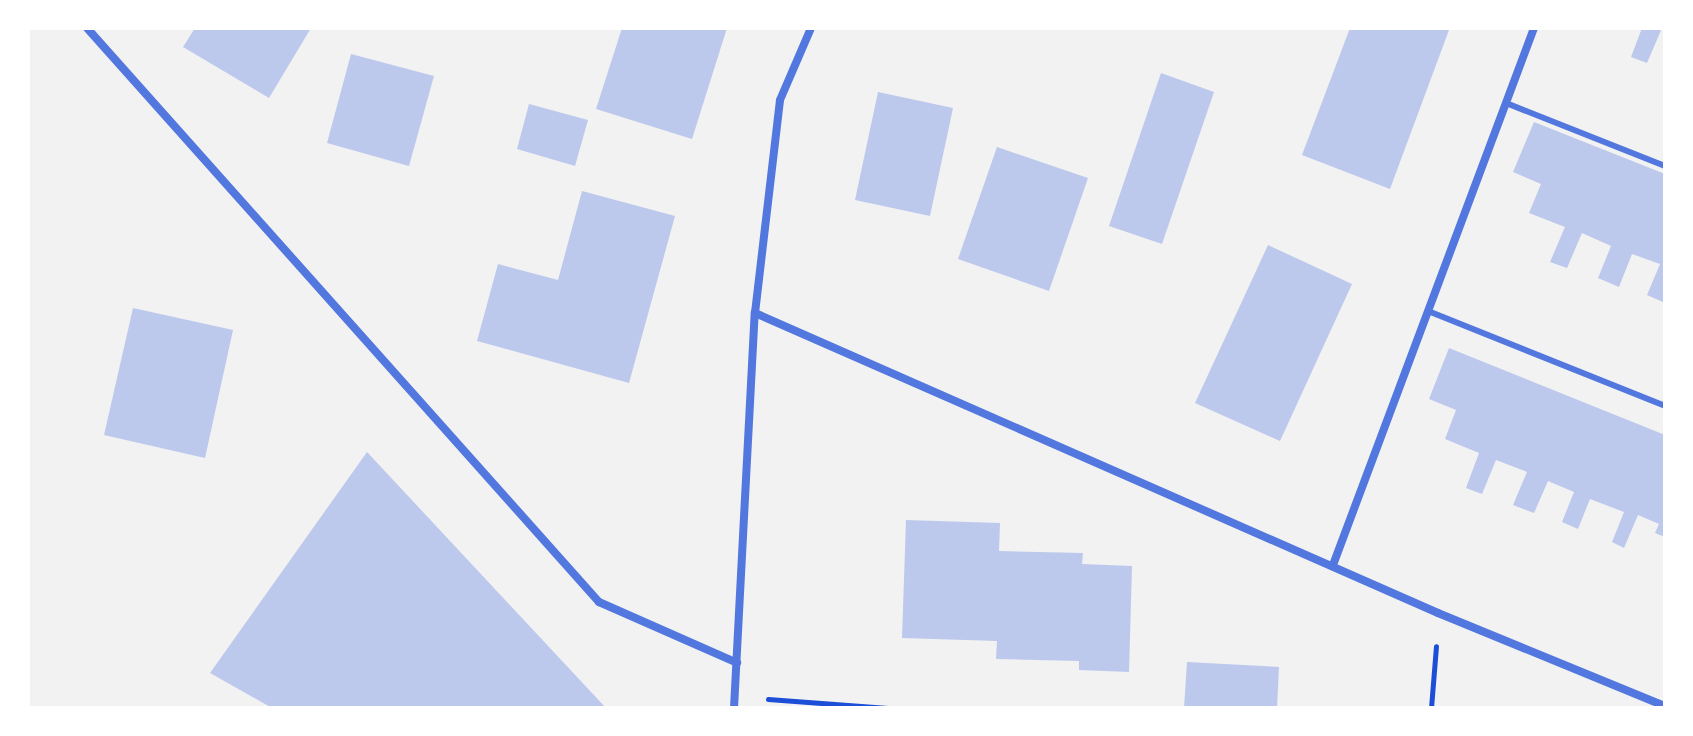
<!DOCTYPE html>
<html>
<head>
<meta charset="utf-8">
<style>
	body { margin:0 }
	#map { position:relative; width:1693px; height:736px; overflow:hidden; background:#f2f2f2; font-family:"Source Sans 3",sans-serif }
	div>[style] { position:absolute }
	.building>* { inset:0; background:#bdc9ec }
	.path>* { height:5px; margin:-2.5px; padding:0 2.5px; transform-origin:2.5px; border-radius:2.5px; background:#1d4ed8 }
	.service>* { height:6px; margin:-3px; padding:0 3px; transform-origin:3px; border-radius:3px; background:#5277de }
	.minor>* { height:8px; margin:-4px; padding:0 4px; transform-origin:4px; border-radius:4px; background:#5277de }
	span { translate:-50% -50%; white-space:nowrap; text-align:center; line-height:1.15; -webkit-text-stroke:8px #fff; paint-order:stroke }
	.frame { position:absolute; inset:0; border:30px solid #fff; pointer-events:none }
</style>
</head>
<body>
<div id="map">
	<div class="building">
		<div style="clip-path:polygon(195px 28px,311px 28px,269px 98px,183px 47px)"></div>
		<div style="clip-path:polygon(622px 28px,727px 28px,692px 139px,596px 109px)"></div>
		<div style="clip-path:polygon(1350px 28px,1449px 30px,1390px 189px,1302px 155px)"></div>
		<div style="clip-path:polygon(1642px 28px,1662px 28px,1647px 63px,1631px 57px)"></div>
		<div style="clip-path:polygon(351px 54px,434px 76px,409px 166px,327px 143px)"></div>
		<div style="clip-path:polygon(1161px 73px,1214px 92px,1162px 244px,1109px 226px)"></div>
		<div style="clip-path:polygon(878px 92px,953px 108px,930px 216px,855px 200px)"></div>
		<div style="clip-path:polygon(529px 104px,588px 120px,575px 166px,517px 149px)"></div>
		<div style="clip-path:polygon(1534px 122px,1665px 174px,1663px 302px,1647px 295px,1660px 264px,1632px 254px,1619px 287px,1598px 278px,1611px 246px,1582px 233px,1567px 268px,1550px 262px,1565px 227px,1529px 213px,1541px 184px,1513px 172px)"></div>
		<div style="clip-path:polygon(997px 147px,1088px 178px,1049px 291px,958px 259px)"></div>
		<div style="clip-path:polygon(582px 191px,675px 216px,629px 383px,477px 341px,498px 264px,558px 280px)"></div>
		<div style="clip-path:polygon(1268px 245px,1352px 284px,1280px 441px,1195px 403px)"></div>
		<div style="clip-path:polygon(133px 308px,233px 330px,205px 458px,104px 435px)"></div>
		<div style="clip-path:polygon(1449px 348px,1665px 435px,1665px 537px,1655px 533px,1659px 524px,1638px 515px,1624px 548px,1612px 542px,1624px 512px,1590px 499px,1578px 529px,1562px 522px,1574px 492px,1548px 481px,1534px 513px,1513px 505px,1527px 472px,1496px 460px,1482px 494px,1466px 488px,1479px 453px,1445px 439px,1456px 410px,1429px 399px)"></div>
		<div style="clip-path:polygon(367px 452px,606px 708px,272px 708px,210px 673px)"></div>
		<div style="clip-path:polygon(906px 520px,1000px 523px,999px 551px,1083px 553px,1082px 564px,1132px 566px,1129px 672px,1079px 670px,1079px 661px,996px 659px,997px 641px,902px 638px)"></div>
		<div style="clip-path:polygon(1187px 662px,1279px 667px,1277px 708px,1184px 708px)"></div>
	</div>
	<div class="path">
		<div style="left:768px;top:699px;width:120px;rotate:4.3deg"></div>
		<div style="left:1431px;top:708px;width:62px;rotate:-85.4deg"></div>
	</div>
	<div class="service">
		<div style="left:1506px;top:103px;width:171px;rotate:21.6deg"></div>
		<div style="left:1428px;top:311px;width:255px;rotate:21.8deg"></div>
	</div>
	<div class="minor">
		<div style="left:87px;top:28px;width:769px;rotate:48.27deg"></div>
		<div style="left:599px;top:602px;width:151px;rotate:23.8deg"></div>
		<div style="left:755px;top:313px;width:746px;rotate:23.71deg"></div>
		<div style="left:1438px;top:613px;width:245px;rotate:22.3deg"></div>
		<div style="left:1333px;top:565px;width:573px;rotate:-69.48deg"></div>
		<div style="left:734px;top:708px;width:396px;rotate:-87deg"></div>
		<div style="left:755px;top:313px;width:214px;rotate:-83.3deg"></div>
		<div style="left:780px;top:100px;width:78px;rotate:-66.7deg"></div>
	</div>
	<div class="frame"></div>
</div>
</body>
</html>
